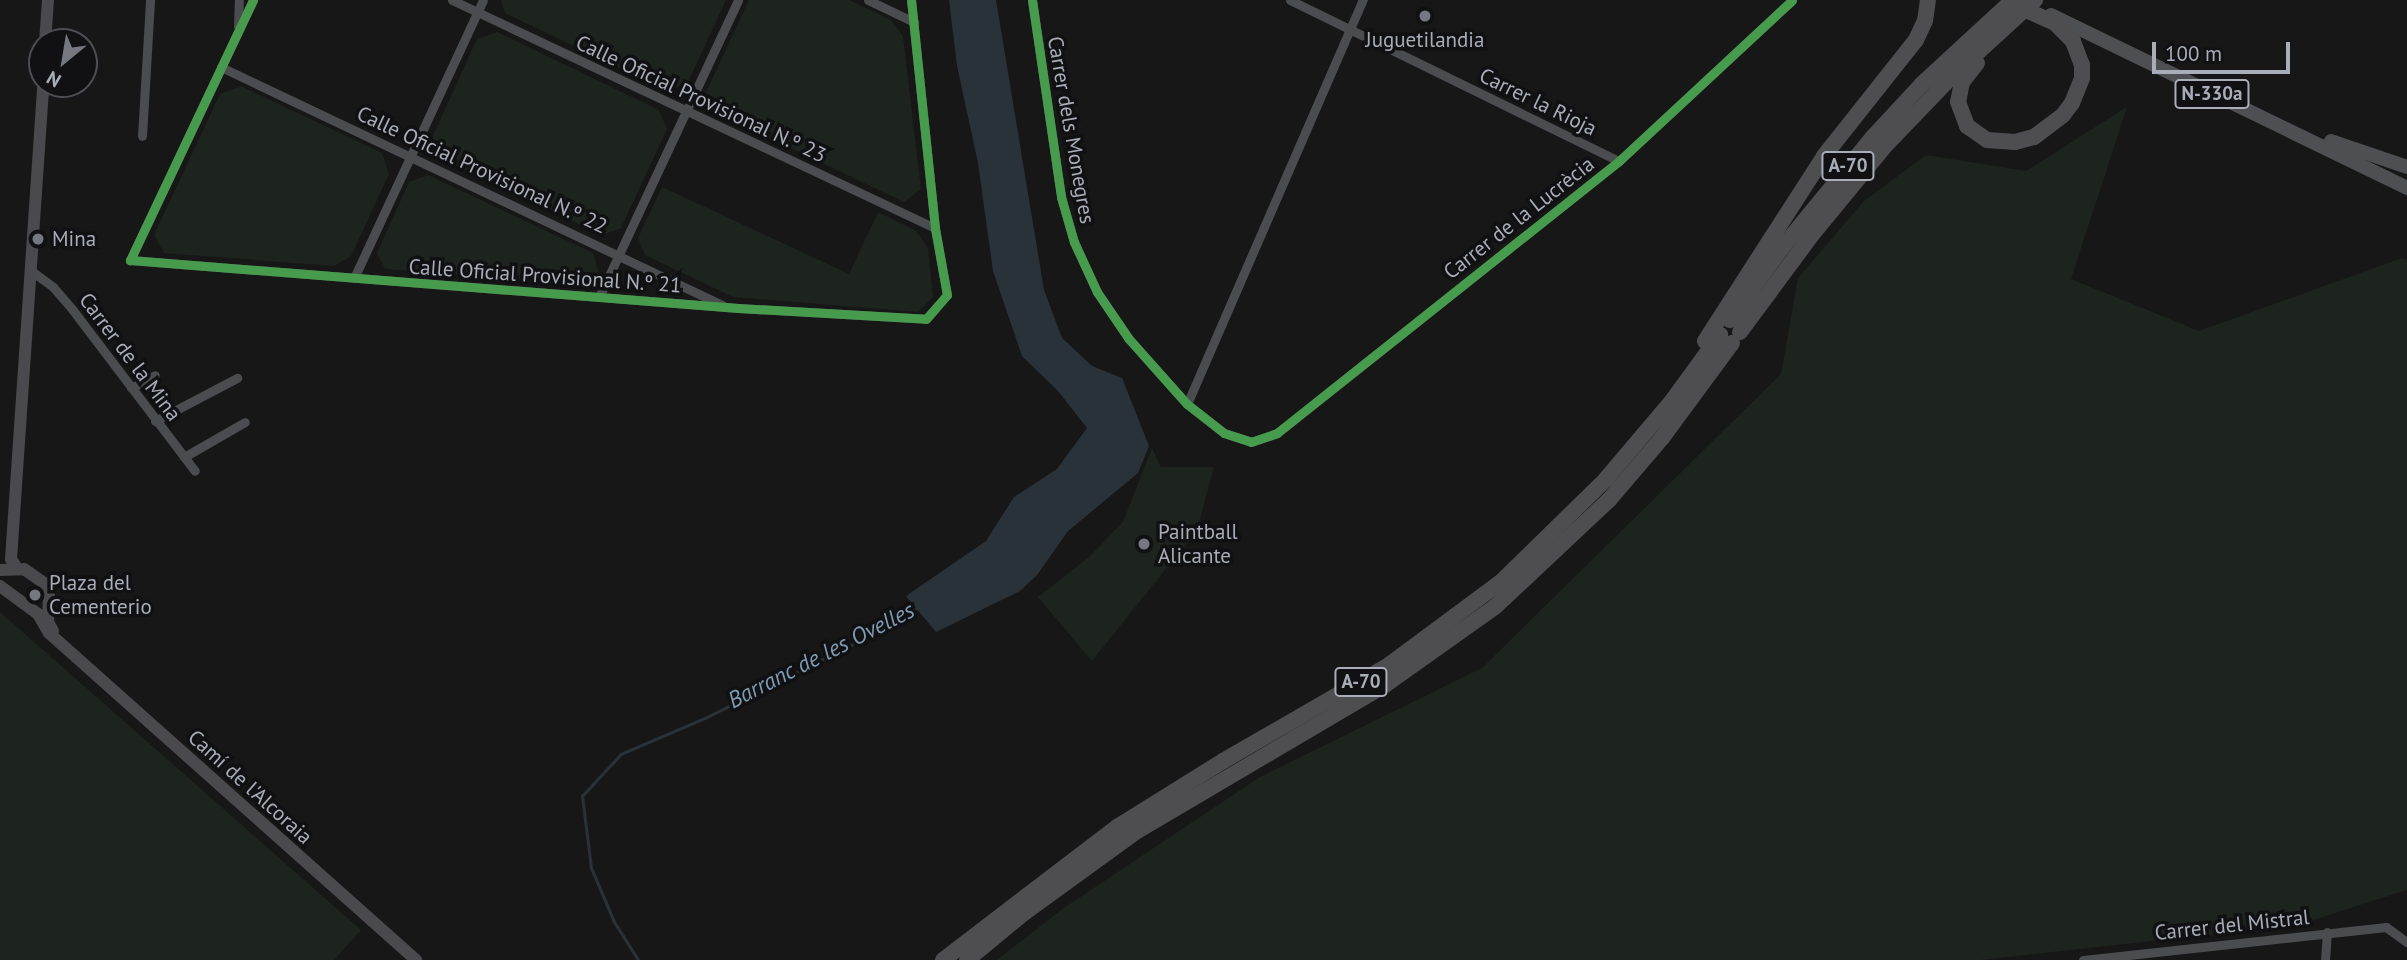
<!DOCTYPE html>
<html>
<head>
<meta charset="utf-8">
<style>
	body { margin:0 }
	#map { position:relative; width:2407px; height:960px; overflow:hidden; background:#171717; font-family:"PT Sans",sans-serif }
	div>[style] { position:absolute }
	.green>* { inset:0; background:#1d241e }
	.water>* { inset:0; background:#2a3239 }
	.stream>* { height:2.5px; margin:-1.25px; padding:0 1.25px; transform-origin:1.25px; border-radius:1.25px; background:#2a3239 }
	.street>* { height:9px; margin:-4.5px; padding:0 4.5px; transform-origin:4.5px; border-radius:4.5px; background:#4b4c50 }
	.secondary>* { height:12px; margin:-6px; padding:0 6px; transform-origin:6px; border-radius:6px; background:#4a4a4e }
	.primary>* { height:14px; margin:-7px; padding:0 7px; transform-origin:7px; border-radius:7px; background:#4d4f52 }
	.highway>* { height:16px; margin:-8px; padding:0 8px; transform-origin:8px; border-radius:8px; background:#4e4e51 }
	.cycleway>* { height:9px; margin:-4.5px; padding:0 4.5px; transform-origin:4.5px; border-radius:4.5px; background:#469c4c }
	.dots>* { width:19px; height:19px; translate:-50% -50%; box-sizing:border-box; border:4px solid #111113; border-radius:50% }
	span { translate:-50% -50%; white-space:nowrap; text-align:center; line-height:1.15; -webkit-text-stroke:7px #111113; paint-order:stroke }
	.shield-label span { padding:2px 5px; background:#111113; border:2px solid; border-radius:5px; -webkit-text-stroke-width:0 }
	.shield-label { font-size:19px; color:#a8adb8; font-weight:700 }
	.poi-label { font-size:21px; color:#a8adb8 }
	.left { translate:0 -50%; text-align:left }
	.street-label { font-size:21px; color:#a8adb8 }
	.water-label { font-size:23px; color:#7f9bb3; font-style:italic }
	.north { position:absolute; left:28px; top:28px; width:70px; height:70px; box-sizing:border-box; background:#111113; border:2px solid #4d4f55; border-radius:50%; rotate:210deg; font-size:19px; font-weight:700; line-height:28px; text-align:center; color:#a8adb8 }
	.north::after { content:''; display:block; margin:auto; width:24px; height:32px; background:#757880; clip-path:polygon(50% 0,100% 100%,50% 72%,0 100%) }
	.scale { position:absolute; left:2152px; top:42px; width:138px; height:32px; box-sizing:border-box; border:4px solid #a8adb8; border-top:0; padding-left:9px; font-size:21px; line-height:24px; white-space:nowrap; color:#a8adb8; -webkit-text-stroke:5px #111113; paint-order:stroke }
</style>
</head>
<body>
<div id="map">
	<div class="green">
		<div style="clip-path:polygon(501px 0,726px 0,688px 82px,668px 91px,505px 13px)"></div>
		<div style="clip-path:polygon(749px 0,849px 0,891px 20px,903px 36px,921px 189px,904px 202px,714px 111px,706px 92px)"></div>
		<div style="clip-path:polygon(497px 32px,659px 110px,667px 129px,621px 228px,602px 235px,436px 156px,431px 140px,477px 39px)"></div>
		<div style="clip-path:polygon(241px 86px,382px 153px,389px 174px,351px 256px,334px 266px,164px 253px,154px 235px,220px 94px)"></div>
		<div style="clip-path:polygon(2127px 107px,2071px 279px,2199px 331px,2402px 258px,2407px 260px,2407px 890px,2297px 925px,1980px 960px,997px 960px,1061px 910px,1260px 777px,1482px 668px,1781px 374px,1798px 278px,1864px 201px,1926px 155px,2026px 171px)"></div>
		<div style="clip-path:polygon(428px 175px,593px 253px,599px 273px,593px 285px,385px 269px,377px 253px,409px 182px)"></div>
		<div style="clip-path:polygon(662px 187px,849px 274px,878px 212px,916px 231px,928px 248px,933px 297px,918px 312px,733px 297px,645px 255px,638px 238px)"></div>
		<div style="clip-path:polygon(1152px 448px,1161px 467px,1214px 467px,1197px 530px,1092px 661px,1038px 597px,1089px 557px,1123px 522px)"></div>
		<div style="clip-path:polygon(0 612px,361px 930px,334px 960px,0 960px)"></div>
	</div>
	<div class="water">
		<div style="clip-path:polygon(949px 0,996px 0,1044px 290px,1062px 338px,1092px 366px,1122px 378px,1149px 446px,1138px 473px,1068px 531px,1037px 575px,1020px 591px,936px 632px,906px 596px,986px 541px,1014px 497px,1057px 469px,1087px 428px,1058px 391px,1022px 356px,993px 271px,978px 163px,957px 66px)"></div>
	</div>
	<div class="stream">
		<div style="left:638px;top:960px;width:45px;rotate:-122.3deg"></div>
		<div style="left:614px;top:922px;width:59px;rotate:-113.1deg"></div>
		<div style="left:591px;top:868px;width:73px;rotate:-97.1deg"></div>
		<div style="left:582px;top:796px;width:57px;rotate:-47.1deg"></div>
		<div style="left:621px;top:754px;width:91px;rotate:-23.2deg"></div>
		<div style="left:705px;top:718px;width:212px;rotate:-26.6deg"></div>
		<div style="left:895px;top:623px;width:29px;rotate:-35deg"></div>
	</div>
	<div class="street">
		<div style="left:253px;top:0;width:288px;rotate:115.3deg"></div>
		<div style="left:130px;top:260px;width:610px;rotate:4.51deg"></div>
		<div style="left:738px;top:308px;width:188px;rotate:3.3deg"></div>
		<div style="left:926px;top:319px;width:32px;rotate:-49deg"></div>
		<div style="left:947px;top:295px;width:68px;rotate:-100.2deg"></div>
		<div style="left:935px;top:228px;width:229px;rotate:-96deg"></div>
		<div style="left:452px;top:0;width:534px;rotate:25.27deg"></div>
		<div style="left:868px;top:0;width:51px;rotate:25.6deg"></div>
		<div style="left:1032px;top:0;width:199px;rotate:81.6deg"></div>
		<div style="left:1061px;top:197px;width:47px;rotate:73.9deg"></div>
		<div style="left:1074px;top:242px;width:55px;rotate:65.3deg"></div>
		<div style="left:1097px;top:292px;width:57px;rotate:55.8deg"></div>
		<div style="left:1129px;top:339px;width:87px;rotate:48.3deg"></div>
		<div style="left:1187px;top:404px;width:47px;rotate:38.1deg"></div>
		<div style="left:1224px;top:433px;width:28px;rotate:18deg"></div>
		<div style="left:1251px;top:442px;width:28px;rotate:-19deg"></div>
		<div style="left:1277px;top:433px;width:437px;rotate:-38.5deg"></div>
		<div style="left:1619px;top:161px;width:236px;rotate:-42.9deg"></div>
		<div style="left:1290px;top:0;width:366px;rotate:26.1deg"></div>
		<div style="left:238px;top:26px;width:26px;rotate:-88deg"></div>
		<div style="left:221px;top:67px;width:555px;rotate:25.41deg"></div>
		<div style="left:142px;top:136px;width:136px;rotate:-86.6deg"></div>
		<div style="left:30px;top:270px;width:29px;rotate:36deg"></div>
		<div style="left:53px;top:287px;width:29px;rotate:49deg"></div>
		<div style="left:72px;top:309px;width:203px;rotate:52.8deg"></div>
		<div style="left:354px;top:278px;width:306px;rotate:-65.1deg"></div>
		<div style="left:599px;top:297px;width:328px;rotate:-64.9deg"></div>
		<div style="left:131px;top:388px;width:27px;rotate:-28deg"></div>
		<div style="left:1187px;top:404px;width:441px;rotate:-66.5deg"></div>
		<div style="left:155px;top:421px;width:93px;rotate:-27.7deg"></div>
		<div style="left:184px;top:457px;width:70px;rotate:-29.8deg"></div>
		<div style="left:2083px;top:960px;width:305px;rotate:-6.2deg"></div>
		<div style="left:2386px;top:927px;width:26px;rotate:36deg"></div>
		<div style="left:2325px;top:960px;width:28px;rotate:-86deg"></div>
	</div>
	<div class="secondary">
		<div style="left:45px;top:42px;width:42px;rotate:-85.9deg"></div>
		<div style="left:17px;top:568px;width:11px;rotate:-124deg"></div>
		<div style="left:11px;top:559px;width:476px;rotate:-86.1deg"></div>
		<div style="left:0;top:570px;width:24px;rotate:-2deg"></div>
		<div style="left:24px;top:569px;width:24px;rotate:35deg"></div>
		<div style="left:44px;top:583px;width:11px;rotate:63deg"></div>
		<div style="left:49px;top:593px;width:29px;rotate:92deg"></div>
		<div style="left:48px;top:622px;width:10px;rotate:61deg"></div>
		<div style="left:0;top:586px;width:47px;rotate:36.4deg"></div>
		<div style="left:38px;top:614px;width:22px;rotate:60deg"></div>
		<div style="left:49px;top:633px;width:492px;rotate:41.7deg"></div>
	</div>
	<div class="primary">
		<div style="left:2051px;top:15px;width:396px;rotate:25.9deg"></div>
		<div style="left:2331px;top:141px;width:80px;rotate:18.9deg"></div>
	</div>
	<div class="highway">
		<div style="left:1977px;top:63px;width:24px;rotate:128deg"></div>
		<div style="left:1962px;top:82px;width:20px;rotate:101deg"></div>
		<div style="left:1958px;top:102px;width:26px;rotate:69deg"></div>
		<div style="left:1967px;top:126px;width:24px;rotate:35deg"></div>
		<div style="left:1987px;top:140px;width:28px;rotate:4deg"></div>
		<div style="left:2015px;top:142px;width:20px;rotate:-15deg"></div>
		<div style="left:2034px;top:137px;width:36px;rotate:-37deg"></div>
		<div style="left:2063px;top:115px;width:15px;rotate:-53deg"></div>
		<div style="left:2072px;top:103px;width:27px;rotate:-68deg"></div>
		<div style="left:2082px;top:78px;width:13px;rotate:-90deg"></div>
		<div style="left:2082px;top:65px;width:26px;rotate:-111deg"></div>
		<div style="left:2073px;top:41px;width:25px;rotate:-135deg"></div>
		<div style="left:2055px;top:23px;width:42px;rotate:-155.9deg"></div>
		<div style="left:1730px;top:320px;width:89px;rotate:-54.2deg"></div>
		<div style="left:1782px;top:248px;width:144px;rotate:-50.7deg"></div>
		<div style="left:1873px;top:137px;width:72px;rotate:-47.2deg"></div>
		<div style="left:1922px;top:84px;width:124px;rotate:-42.7deg"></div>
		<div style="left:1740px;top:332px;width:119px;rotate:-53.5deg"></div>
		<div style="left:1811px;top:236px;width:115px;rotate:-50.6deg"></div>
		<div style="left:1884px;top:147px;width:101px;rotate:-46.2deg"></div>
		<div style="left:1954px;top:74px;width:110px;rotate:-42.4deg"></div>
		<div style="left:1705px;top:341px;width:220px;rotate:-57.2deg"></div>
		<div style="left:1824px;top:156px;width:148px;rotate:-51.6deg"></div>
		<div style="left:1916px;top:40px;width:21px;rotate:-65deg"></div>
		<div style="left:1925px;top:21px;width:21px;rotate:-82deg"></div>
		<div style="left:943px;top:960px;width:219px;rotate:-37.4deg"></div>
		<div style="left:1117px;top:827px;width:125px;rotate:-31.9deg"></div>
		<div style="left:1223px;top:761px;width:192px;rotate:-30deg"></div>
		<div style="left:1389px;top:665px;width:141px;rotate:-36.6deg"></div>
		<div style="left:1502px;top:581px;width:146px;rotate:-44.4deg"></div>
		<div style="left:1606px;top:479px;width:102px;rotate:-49.8deg"></div>
		<div style="left:1672px;top:401px;width:82px;rotate:-54deg"></div>
		<div style="left:967px;top:960px;width:74px;rotate:-39.5deg"></div>
		<div style="left:1024px;top:913px;width:140px;rotate:-36deg"></div>
		<div style="left:1137px;top:831px;width:288px;rotate:-30.5deg"></div>
		<div style="left:1385px;top:685px;width:136px;rotate:-35.4deg"></div>
		<div style="left:1496px;top:606px;width:155px;rotate:-43.2deg"></div>
		<div style="left:1609px;top:500px;width:82px;rotate:-49.5deg"></div>
		<div style="left:1662px;top:438px;width:118px;rotate:-53.6deg"></div>
	</div>
	<div class="cycleway">
		<div style="left:253px;top:0;width:288px;rotate:115.3deg"></div>
		<div style="left:130px;top:260px;width:610px;rotate:4.51deg"></div>
		<div style="left:738px;top:308px;width:188px;rotate:3.3deg"></div>
		<div style="left:926px;top:319px;width:32px;rotate:-49deg"></div>
		<div style="left:947px;top:295px;width:68px;rotate:-100.2deg"></div>
		<div style="left:935px;top:228px;width:229px;rotate:-96deg"></div>
		<div style="left:1032px;top:0;width:199px;rotate:81.6deg"></div>
		<div style="left:1061px;top:197px;width:47px;rotate:73.9deg"></div>
		<div style="left:1074px;top:242px;width:55px;rotate:65.3deg"></div>
		<div style="left:1097px;top:292px;width:57px;rotate:55.8deg"></div>
		<div style="left:1129px;top:339px;width:87px;rotate:48.3deg"></div>
		<div style="left:1187px;top:404px;width:47px;rotate:38.1deg"></div>
		<div style="left:1224px;top:433px;width:28px;rotate:18deg"></div>
		<div style="left:1251px;top:442px;width:28px;rotate:-19deg"></div>
		<div style="left:1277px;top:433px;width:437px;rotate:-38.5deg"></div>
		<div style="left:1619px;top:161px;width:236px;rotate:-42.9deg"></div>
	</div>
	<div class="dots">
		<div style="left:1425px;top:16px;background:#757880"></div>
		<div style="left:38px;top:239px;background:#757880"></div>
		<div style="left:1144px;top:544px;background:#757880"></div>
		<div style="left:35px;top:595px;background:#757880"></div>
	</div>
	<div class="shield-label">
		<span style="left:2212px;top:94px">N-330a</span>
		<span style="left:1848px;top:166px">A-70</span>
		<span style="left:1361px;top:682px">A-70</span>
	</div>
	<div class="poi-label">
		<span style="left:1425px;top:40px">Juguetilandia</span>
		<span class="left" style="left:52px;top:239px">Mina</span>
		<span class="left" style="left:1158px;top:544px">Paintball<br>Alicante</span>
		<span class="left" style="left:49px;top:595px">Plaza del<br>Cementerio</span>
	</div>
	<div class="street-label">
		<span style="left:701px;top:99px;rotate:25deg">Calle Oficial Provisional N.º 23</span>
		<span style="left:1538px;top:102px;rotate:26deg">Carrer la Rioja</span>
		<span style="left:1071px;top:130px;rotate:80deg">Carrer dels Monegres</span>
		<span style="left:482px;top:170px;rotate:25deg">Calle Oficial Provisional N.º 22</span>
		<span style="left:1519px;top:218px;rotate:-38deg">Carrer de la Lucrècia</span>
		<span style="left:545px;top:276px;rotate:4deg">Calle Oficial Provisional N.º 21</span>
		<span style="left:130px;top:357px;rotate:53deg">Carrer de la Mina</span>
		<span style="left:250px;top:787px;rotate:42deg">Camí de l'Alcoraia</span>
		<span style="left:2232px;top:925px;rotate:-6deg">Carrer del Mistral</span>
	</div>
	<div class="water-label">
		<span style="left:821px;top:655px;rotate:-27deg">Barranc de les Ovelles</span>
	</div>
	<div class="north">N</div>
	<div class="scale">100 m</div>
</div>
</body>
</html>
